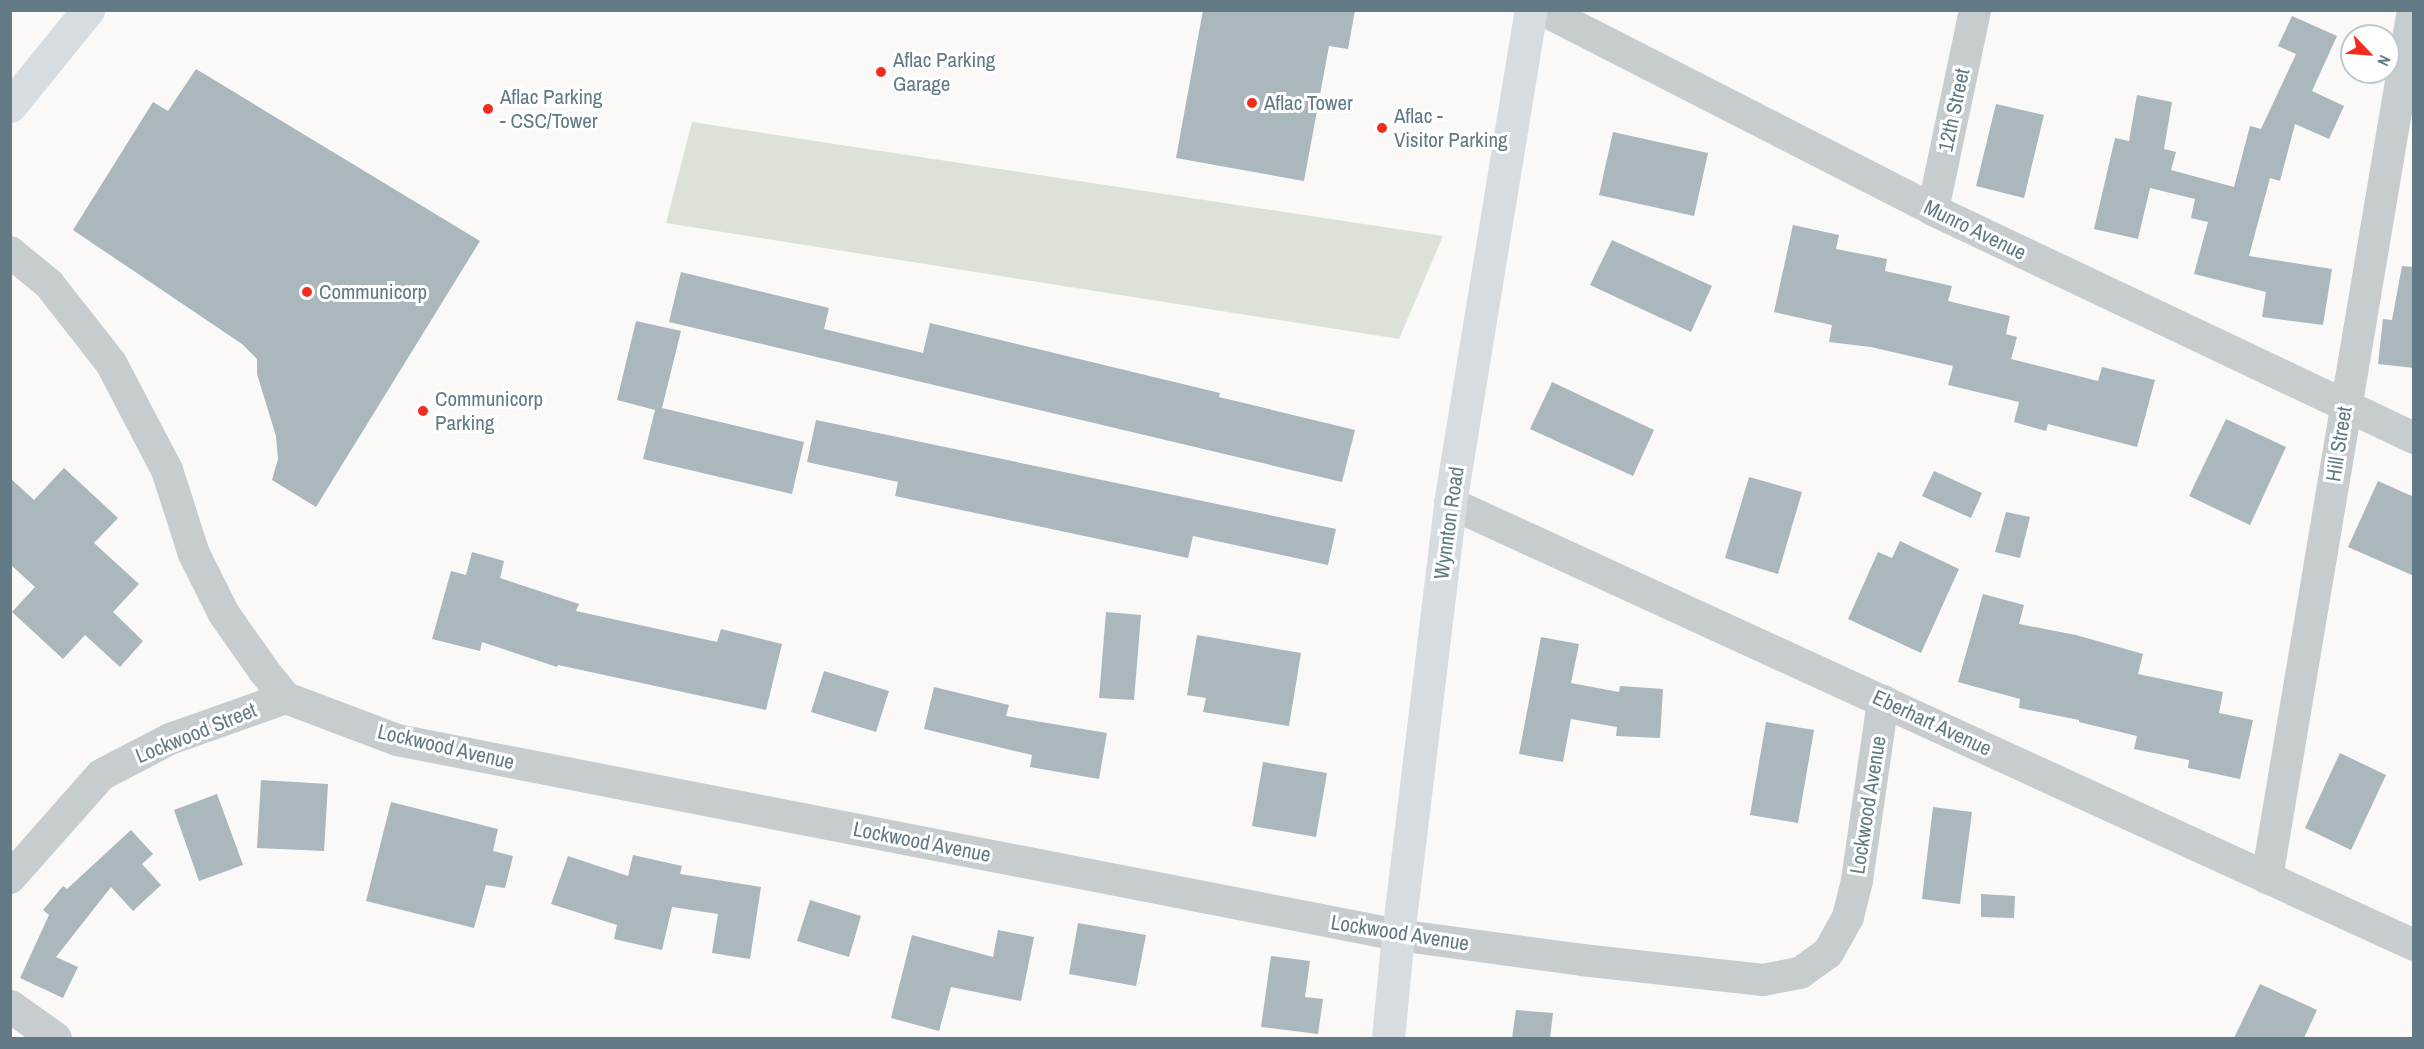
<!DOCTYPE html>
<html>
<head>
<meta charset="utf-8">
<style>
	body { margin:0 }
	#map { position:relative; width:2424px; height:1049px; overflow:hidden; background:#faf9f7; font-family:"Archivo Narrow",sans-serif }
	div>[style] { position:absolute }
	.green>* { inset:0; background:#dce2d8 }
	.building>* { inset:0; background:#aab7bc }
	.minor>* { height:32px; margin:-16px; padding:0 16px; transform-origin:16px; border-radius:16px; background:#c7cccf }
	.tertiary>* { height:33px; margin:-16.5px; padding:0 16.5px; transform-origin:16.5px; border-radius:16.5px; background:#c7cccf }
	.primary>* { height:33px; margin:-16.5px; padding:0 16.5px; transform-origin:16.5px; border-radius:16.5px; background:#d6dcdf }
	.dots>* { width:16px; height:16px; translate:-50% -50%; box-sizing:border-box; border:3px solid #fff; border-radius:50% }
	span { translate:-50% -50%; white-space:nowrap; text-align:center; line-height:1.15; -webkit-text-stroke:6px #fff; paint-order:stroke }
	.poi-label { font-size:21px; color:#627a85 }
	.left { translate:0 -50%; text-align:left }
	.street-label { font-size:21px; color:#627a85 }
	.frame { position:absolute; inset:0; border:12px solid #627a85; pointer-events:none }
	.north { position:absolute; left:2340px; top:24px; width:60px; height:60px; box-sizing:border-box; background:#fff; border:2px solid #c0cace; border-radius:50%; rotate:115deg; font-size:16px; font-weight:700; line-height:24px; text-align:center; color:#627a85 }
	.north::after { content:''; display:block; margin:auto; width:21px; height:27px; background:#f22d1e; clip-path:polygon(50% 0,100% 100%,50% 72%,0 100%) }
</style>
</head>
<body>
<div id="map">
	<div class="green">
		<div style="clip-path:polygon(692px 122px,815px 141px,1443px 236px,1399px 339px,666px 223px)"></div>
	</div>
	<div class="building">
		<div style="clip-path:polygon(1203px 10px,1355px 10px,1348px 49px,1329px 46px,1304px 181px,1176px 158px)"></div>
		<div style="clip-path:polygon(2292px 16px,2337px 36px,2312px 91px,2344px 106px,2329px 139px,2295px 124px,2280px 181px,2270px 178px,2249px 256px,2332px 269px,2323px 325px,2262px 317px,2266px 292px,2194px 274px,2208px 222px,2191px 218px,2195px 199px,2150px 188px,2138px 239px,2094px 229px,2115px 138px,2129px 141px,2137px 95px,2172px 102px,2164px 149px,2176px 152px,2171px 170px,2234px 187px,2250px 126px,2261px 129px,2296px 54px,2278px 46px)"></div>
		<div style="clip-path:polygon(196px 69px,480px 241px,316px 507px,272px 480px,278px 459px,276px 436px,257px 374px,257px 359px,242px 344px,73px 230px,153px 102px,168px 111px)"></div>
		<div style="clip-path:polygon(1996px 104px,2044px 115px,2024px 198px,1976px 186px)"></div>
		<div style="clip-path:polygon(1613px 132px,1708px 153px,1694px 216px,1599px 195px)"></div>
		<div style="clip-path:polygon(1793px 225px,1839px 235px,1836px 249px,1887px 259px,1885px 271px,1952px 286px,1948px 301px,2010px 316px,2006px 334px,2017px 337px,2011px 359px,2098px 381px,2102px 367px,2155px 380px,2137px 447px,2048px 424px,2046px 431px,2014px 422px,2019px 402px,1948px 385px,1953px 366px,1871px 347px,1829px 342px,1832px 325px,1774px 312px)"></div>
		<div style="clip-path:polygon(1612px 240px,1712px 286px,1691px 332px,1590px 285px)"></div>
		<div style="clip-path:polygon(2402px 266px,2414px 267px,2414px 368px,2378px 364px,2383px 319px,2392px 320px)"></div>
		<div style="clip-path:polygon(681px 272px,829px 308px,824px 329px,923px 353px,930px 323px,1220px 393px,1219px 397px,1355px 430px,1342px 482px,669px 322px)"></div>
		<div style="clip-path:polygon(636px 321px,681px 331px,662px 408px,804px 442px,792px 494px,643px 459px,655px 410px,617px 400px)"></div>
		<div style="clip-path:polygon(1552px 382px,1654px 430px,1633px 476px,1530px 429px)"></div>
		<div style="clip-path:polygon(2226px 419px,2286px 447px,2250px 525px,2189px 496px)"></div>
		<div style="clip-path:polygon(816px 420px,1336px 529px,1328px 565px,1193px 536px,1188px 558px,895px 496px,898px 482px,807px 462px)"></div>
		<div style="clip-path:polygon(64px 468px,118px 518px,94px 543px,139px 584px,113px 612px,143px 641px,120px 667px,85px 635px,63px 659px,12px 612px,35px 587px,10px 564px,10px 478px,34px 500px)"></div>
		<div style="clip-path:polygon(1934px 471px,1982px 493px,1971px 518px,1922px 496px)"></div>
		<div style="clip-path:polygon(1749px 477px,1802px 492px,1778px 574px,1725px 558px)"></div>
		<div style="clip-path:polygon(2378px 481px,2414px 497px,2414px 576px,2348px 547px)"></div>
		<div style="clip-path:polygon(2006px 512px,2030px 517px,2020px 558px,1995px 552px)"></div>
		<div style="clip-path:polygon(1900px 541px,1959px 569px,1921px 653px,1848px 619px,1878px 552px,1892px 558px)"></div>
		<div style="clip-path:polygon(472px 552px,504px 561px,500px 578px,579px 604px,576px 611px,717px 642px,721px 629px,782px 644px,766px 710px,558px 665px,557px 667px,482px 642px,480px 651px,432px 639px,451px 571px,466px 575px)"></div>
		<div style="clip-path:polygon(1983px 594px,2024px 605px,2019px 624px,2076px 635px,2143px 654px,2138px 674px,2223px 692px,2219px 713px,2253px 720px,2240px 779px,2188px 768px,2189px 760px,2134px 749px,2137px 736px,2079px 722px,2079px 720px,2019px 708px,2020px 699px,1958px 682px)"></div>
		<div style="clip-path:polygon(1106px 612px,1141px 615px,1134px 700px,1099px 698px)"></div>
		<div style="clip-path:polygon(1197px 635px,1301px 653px,1289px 726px,1203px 712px,1206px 698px,1187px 695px)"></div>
		<div style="clip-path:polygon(1541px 637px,1579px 644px,1571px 683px,1619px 692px,1620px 686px,1663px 689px,1660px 738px,1616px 736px,1617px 727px,1571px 719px,1563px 762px,1519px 754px)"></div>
		<div style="clip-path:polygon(824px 671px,889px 691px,876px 732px,811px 712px)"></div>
		<div style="clip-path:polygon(934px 687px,1009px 705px,1006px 716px,1107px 733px,1099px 779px,1030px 767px,1032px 755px,924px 729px)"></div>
		<div style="clip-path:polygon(1766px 722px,1814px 730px,1798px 823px,1750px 815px)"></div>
		<div style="clip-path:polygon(2340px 753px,2386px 775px,2351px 850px,2305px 828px)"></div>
		<div style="clip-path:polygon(1263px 762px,1327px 773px,1316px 837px,1252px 826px)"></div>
		<div style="clip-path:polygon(261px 780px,328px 784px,324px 851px,257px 848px)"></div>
		<div style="clip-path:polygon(217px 794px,243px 865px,199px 881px,174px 810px)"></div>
		<div style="clip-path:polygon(391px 802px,498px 829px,493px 851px,513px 856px,505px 888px,486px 885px,474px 928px,366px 901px)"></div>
		<div style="clip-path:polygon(1933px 807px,1972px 812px,1960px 904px,1922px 899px)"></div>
		<div style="clip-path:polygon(131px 830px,153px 854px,142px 864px,161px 885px,133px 911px,111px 887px,56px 957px,78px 967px,63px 998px,20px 978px,49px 915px,43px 910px,63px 886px,67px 889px)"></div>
		<div style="clip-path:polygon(633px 855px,682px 866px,680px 874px,761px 887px,750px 959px,712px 953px,718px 914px,672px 907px,662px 950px,614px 939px,617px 925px,551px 904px,568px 856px,628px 876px)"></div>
		<div style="clip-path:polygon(1981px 894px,2015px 896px,2014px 918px,1981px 917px)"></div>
		<div style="clip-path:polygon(810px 900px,861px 916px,849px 957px,797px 941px)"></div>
		<div style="clip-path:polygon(1078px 923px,1146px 935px,1136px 986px,1069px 974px)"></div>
		<div style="clip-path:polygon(998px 930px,1034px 937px,1021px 1001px,951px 987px,939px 1031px,891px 1018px,912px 935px,993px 957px)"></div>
		<div style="clip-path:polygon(1271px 956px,1310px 961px,1305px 997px,1323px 999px,1318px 1034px,1261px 1027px)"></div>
		<div style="clip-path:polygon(2260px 984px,2317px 1010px,2304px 1038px,2234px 1038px)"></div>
		<div style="clip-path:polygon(1516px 1010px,1553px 1013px,1550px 1038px,1512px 1038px)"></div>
	</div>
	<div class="minor">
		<div style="left:1543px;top:10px;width:438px;rotate:27.1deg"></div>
		<div style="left:1933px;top:210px;width:532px;rotate:25.36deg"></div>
		<div style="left:1933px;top:210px;width:204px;rotate:-78.1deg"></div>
		<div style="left:10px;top:252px;width:50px;rotate:39.4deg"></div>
		<div style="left:49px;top:284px;width:100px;rotate:51.9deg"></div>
		<div style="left:111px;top:363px;width:121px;rotate:62.4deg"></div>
		<div style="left:167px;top:470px;width:88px;rotate:72.2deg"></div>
		<div style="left:194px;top:554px;width:67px;rotate:63.4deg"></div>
		<div style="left:224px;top:614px;width:70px;rotate:54.9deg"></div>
		<div style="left:264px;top:671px;width:35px;rotate:51deg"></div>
		<div style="left:286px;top:698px;width:119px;rotate:20.7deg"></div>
		<div style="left:397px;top:740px;width:1020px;rotate:11.02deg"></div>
		<div style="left:1398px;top:935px;width:186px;rotate:7.7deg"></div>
		<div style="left:1582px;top:960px;width:182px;rotate:6.3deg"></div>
		<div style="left:1763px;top:980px;width:38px;rotate:-11deg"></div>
		<div style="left:1800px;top:973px;width:34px;rotate:-36deg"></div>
		<div style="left:1828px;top:953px;width:41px;rotate:-60.9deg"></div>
		<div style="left:1848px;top:917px;width:38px;rotate:-76deg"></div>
		<div style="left:1857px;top:880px;width:181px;rotate:-81.7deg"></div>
		<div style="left:1450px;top:503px;width:1060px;rotate:24.63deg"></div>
		<div style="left:10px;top:878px;width:137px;rotate:-48.5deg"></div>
		<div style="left:101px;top:775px;width:78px;rotate:-27.6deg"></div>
		<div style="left:170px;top:739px;width:123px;rotate:-19.5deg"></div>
		<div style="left:2267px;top:878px;width:880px;rotate:-80.45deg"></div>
	</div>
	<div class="tertiary">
		<div style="left:10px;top:1006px;width:55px;rotate:35.4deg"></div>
	</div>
	<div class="primary">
		<div style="left:10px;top:106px;width:124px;rotate:-50.9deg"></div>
		<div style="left:1388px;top:1038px;width:103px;rotate:-84.5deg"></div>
		<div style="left:1398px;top:935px;width:435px;rotate:-83.1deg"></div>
		<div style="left:1450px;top:503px;width:500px;rotate:-80.7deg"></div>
	</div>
	<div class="dots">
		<div style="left:881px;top:72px;background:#f22d1e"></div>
		<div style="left:1252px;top:103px;background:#f22d1e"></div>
		<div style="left:488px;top:109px;background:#f22d1e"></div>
		<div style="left:1382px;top:128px;background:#f22d1e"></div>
		<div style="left:307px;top:292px;background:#f22d1e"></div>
		<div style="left:423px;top:411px;background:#f22d1e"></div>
	</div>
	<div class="poi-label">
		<span class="left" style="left:893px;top:72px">Aflac Parking<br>Garage</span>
		<span class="left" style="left:500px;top:109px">Aflac Parking<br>- CSC/Tower</span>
		<span class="left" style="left:1264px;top:103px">Aflac Tower</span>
		<span class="left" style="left:1394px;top:128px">Aflac -<br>Visitor Parking</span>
		<span class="left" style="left:319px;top:292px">Communicorp</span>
		<span class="left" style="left:435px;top:411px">Communicorp<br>Parking</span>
	</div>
	<div class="street-label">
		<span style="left:1954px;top:110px;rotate:-78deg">12th Street</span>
		<span style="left:1975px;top:230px;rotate:26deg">Munro Avenue</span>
		<span style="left:2339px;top:444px;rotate:-81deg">Hill Street</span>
		<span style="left:1449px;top:523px;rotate:-82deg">Wynnton Road</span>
		<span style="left:1932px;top:723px;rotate:25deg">Eberhart Avenue</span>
		<span style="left:196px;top:733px;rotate:-22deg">Lockwood Street</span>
		<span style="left:446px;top:747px;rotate:13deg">Lockwood Avenue</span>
		<span style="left:1868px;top:805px;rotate:-81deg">Lockwood Avenue</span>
		<span style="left:922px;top:842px;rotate:11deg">Lockwood Avenue</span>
		<span style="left:1400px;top:933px;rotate:9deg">Lockwood Avenue</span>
	</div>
	<div class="frame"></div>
	<div class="north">N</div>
</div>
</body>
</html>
